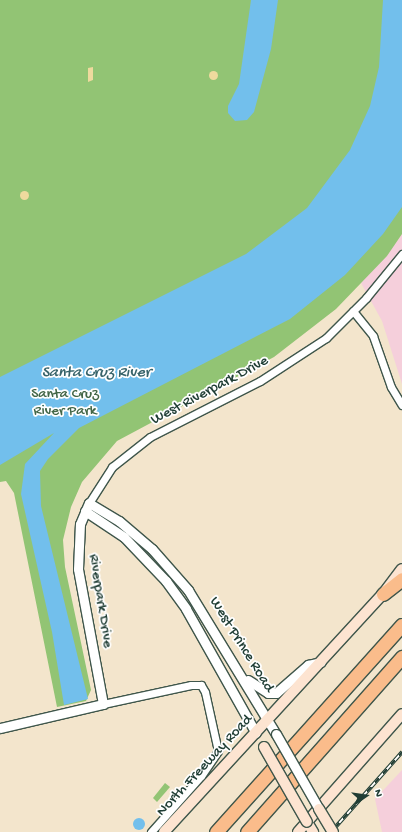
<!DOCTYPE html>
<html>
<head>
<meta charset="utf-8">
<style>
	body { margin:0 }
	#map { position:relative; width:402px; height:832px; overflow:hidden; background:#f3e5cc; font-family:"Gochi Hand",sans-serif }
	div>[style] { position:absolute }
	.built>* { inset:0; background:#f5cfdb }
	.green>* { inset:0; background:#92c474 }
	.sand>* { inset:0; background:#eeda9e }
	.round { border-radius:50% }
	.water>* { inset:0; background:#72bfec }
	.roads { filter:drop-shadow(1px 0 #3f564b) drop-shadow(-1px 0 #3f564b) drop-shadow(0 1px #3f564b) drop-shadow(0 -1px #3f564b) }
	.minor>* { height:7px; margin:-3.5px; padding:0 3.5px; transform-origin:3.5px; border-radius:3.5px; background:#fff }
	.tertiary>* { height:9px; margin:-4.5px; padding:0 4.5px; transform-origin:4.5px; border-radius:4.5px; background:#fff }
	.secondary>* { height:10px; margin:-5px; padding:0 5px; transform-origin:5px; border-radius:5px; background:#fde4d1 }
	.motorway>* { height:13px; margin:-6.5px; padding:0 6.5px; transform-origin:6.5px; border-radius:6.5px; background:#fabc8b }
	.rail>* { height:3.5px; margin-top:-1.75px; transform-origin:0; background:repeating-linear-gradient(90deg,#fff 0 6px,#1f3d34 0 12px); box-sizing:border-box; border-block:1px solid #1f3d34 }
	.bridges { filter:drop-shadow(1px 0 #3f564b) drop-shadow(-1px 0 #3f564b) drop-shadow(0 1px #3f564b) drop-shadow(0 -1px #3f564b) }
	.tertiary-bridge>* { height:9px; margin:-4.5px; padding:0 4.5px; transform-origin:4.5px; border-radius:4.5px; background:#fff }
	.secondary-bridge>* { height:10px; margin:-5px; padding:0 5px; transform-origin:5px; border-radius:5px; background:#fde4d1 }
	span { translate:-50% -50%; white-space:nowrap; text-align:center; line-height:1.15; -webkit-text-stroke:3.5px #fff; paint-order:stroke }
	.street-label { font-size:15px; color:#1f3d34 }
	.park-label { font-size:15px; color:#426647 }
	.water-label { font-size:16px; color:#38646b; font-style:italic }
	.north { position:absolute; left:346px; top:776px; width:40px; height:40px; -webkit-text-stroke:3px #fff; paint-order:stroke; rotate:77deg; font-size:11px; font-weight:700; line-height:16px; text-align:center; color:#1f3d34 }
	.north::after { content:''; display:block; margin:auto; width:14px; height:18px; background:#1f3d34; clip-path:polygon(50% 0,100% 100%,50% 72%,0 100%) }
</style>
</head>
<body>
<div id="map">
	<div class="built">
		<div style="clip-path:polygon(402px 234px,402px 384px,382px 321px,361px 283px)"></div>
		<div style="clip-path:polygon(402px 770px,402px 832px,382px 832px,375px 799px)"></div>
	</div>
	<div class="green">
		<div style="clip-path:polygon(0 0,402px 0,402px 234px,387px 256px,336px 309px,274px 357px,117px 441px,82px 482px,71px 507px,63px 540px,65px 567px,91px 690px,86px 701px,57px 707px,14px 493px,6px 481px,0 482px)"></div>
		<div style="clip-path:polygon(165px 783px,170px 787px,157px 802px,153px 798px)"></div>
	</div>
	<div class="sand">
		<div style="clip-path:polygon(93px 67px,93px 80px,88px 82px,88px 68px)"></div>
		<div class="round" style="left:208.5px;top:70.5px;width:9px;height:9px"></div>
		<div class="round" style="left:19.5px;top:190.5px;width:9px;height:9px"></div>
	</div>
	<div class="water">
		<div style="clip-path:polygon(251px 0,278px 0,271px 49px,254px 112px,247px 120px,235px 121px,228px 113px,228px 106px,239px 84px)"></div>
		<div style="clip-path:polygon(383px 0,402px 0,402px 207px,383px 234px,345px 275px,290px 319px,79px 428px,48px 459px,40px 471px,41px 506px,88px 699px,64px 705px,52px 632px,21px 494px,25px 464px,54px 433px,0 465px,0 377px,246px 254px,307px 208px,350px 150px,370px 106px,379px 67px)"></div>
		<div class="round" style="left:133px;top:818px;width:12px;height:12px"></div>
	</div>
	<div class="roads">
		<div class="minor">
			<div style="left:353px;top:311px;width:32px;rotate:51deg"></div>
			<div style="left:373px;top:336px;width:54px;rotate:70.6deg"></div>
			<div style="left:391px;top:387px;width:21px;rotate:59deg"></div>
			<div style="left:89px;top:503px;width:43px;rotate:-57.4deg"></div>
			<div style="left:112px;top:467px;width:48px;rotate:-38.3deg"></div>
			<div style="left:150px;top:437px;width:123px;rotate:-27deg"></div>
			<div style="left:260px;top:381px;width:79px;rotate:-33.1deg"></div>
			<div style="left:326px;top:338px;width:57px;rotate:-45deg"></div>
			<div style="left:366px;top:298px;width:57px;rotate:-50.7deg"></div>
			<div style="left:103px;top:704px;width:90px;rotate:-12.2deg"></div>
			<div style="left:191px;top:685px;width:10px"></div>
			<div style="left:201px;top:685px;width:8px;rotate:60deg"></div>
			<div style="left:205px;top:692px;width:60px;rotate:77.6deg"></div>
			<div style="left:218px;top:751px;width:30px;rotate:124deg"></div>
			<div style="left:201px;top:776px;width:75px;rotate:131.8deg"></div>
		</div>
		<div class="tertiary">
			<div style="left:85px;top:511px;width:47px;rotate:33.7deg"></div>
			<div style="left:124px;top:537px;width:61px;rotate:46.3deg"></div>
			<div style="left:166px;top:581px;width:34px;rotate:54deg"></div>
			<div style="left:186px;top:609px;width:142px;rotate:60.6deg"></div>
			<div style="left:248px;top:680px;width:24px;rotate:33deg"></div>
			<div style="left:268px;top:693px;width:8px"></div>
			<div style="left:276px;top:693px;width:43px;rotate:-41.2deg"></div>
			<div style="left:308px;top:665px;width:13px;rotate:-13deg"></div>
			<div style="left:0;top:728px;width:106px;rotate:-13.1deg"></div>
			<div style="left:103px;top:704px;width:137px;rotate:-100.5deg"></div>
			<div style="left:78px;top:569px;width:45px;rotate:-87.5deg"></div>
			<div style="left:80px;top:524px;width:23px;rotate:-67deg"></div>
			<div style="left:89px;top:503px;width:35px;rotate:31deg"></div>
			<div style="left:119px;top:521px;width:43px;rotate:40.3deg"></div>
			<div style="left:152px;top:549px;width:55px;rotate:48.7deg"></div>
			<div style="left:188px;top:590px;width:169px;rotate:58.6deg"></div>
		</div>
		<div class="secondary">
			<div style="left:307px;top:822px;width:12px;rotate:59deg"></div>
			<div style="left:164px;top:832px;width:323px;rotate:-47.4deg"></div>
			<div style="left:383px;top:594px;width:31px;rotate:-53deg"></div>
			<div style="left:298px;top:832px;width:157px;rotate:-48.6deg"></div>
		</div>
		<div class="motorway">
			<div style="left:383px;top:594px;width:24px;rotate:-38deg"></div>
			<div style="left:216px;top:832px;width:278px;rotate:-48.1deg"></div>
			<div style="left:247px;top:832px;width:234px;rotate:-48.5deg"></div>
		</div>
	</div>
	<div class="rail">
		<div style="left:331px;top:832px;width:107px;rotate:-48.4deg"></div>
	</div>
	<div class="bridges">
		<div class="tertiary-bridge">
			<div style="left:276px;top:734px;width:86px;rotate:60.2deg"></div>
		</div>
		<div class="secondary-bridge">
			<div style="left:264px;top:747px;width:86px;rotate:60.2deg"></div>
			<div style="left:319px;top:809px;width:27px;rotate:59deg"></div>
		</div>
	</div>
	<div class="street-label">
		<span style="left:210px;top:391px;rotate:-28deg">West Riverpark Drive</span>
		<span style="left:100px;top:601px;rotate:81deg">Riverpark Drive</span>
		<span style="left:241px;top:645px;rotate:58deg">West Prince Road</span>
		<span style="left:205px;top:766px;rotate:-47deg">North Freeway Road</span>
	</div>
	<div class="park-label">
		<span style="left:65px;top:403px">Santa Cruz<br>River Park</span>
	</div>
	<div class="water-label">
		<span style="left:96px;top:374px">Santa Cruz River</span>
	</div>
	<div class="north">N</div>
</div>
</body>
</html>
